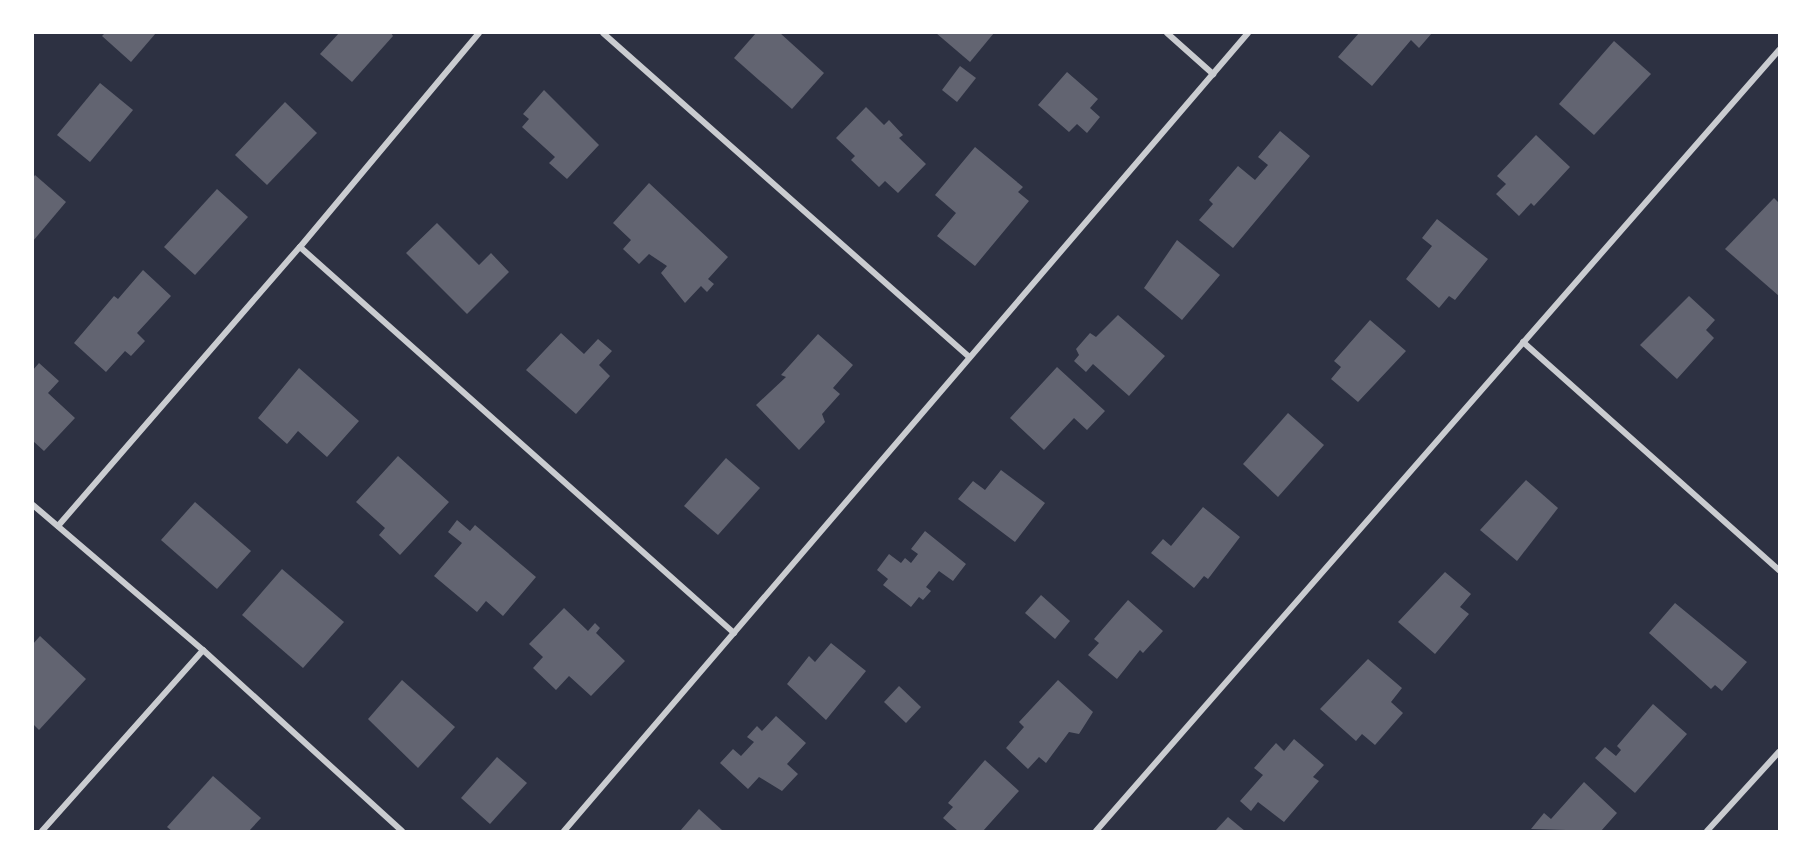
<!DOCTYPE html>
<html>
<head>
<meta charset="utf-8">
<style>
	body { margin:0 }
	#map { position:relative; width:1812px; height:864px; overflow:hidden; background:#2d3142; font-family:"PT Serif",serif }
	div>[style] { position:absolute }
	.building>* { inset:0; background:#626471 }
	.minor>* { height:6px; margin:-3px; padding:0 3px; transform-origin:3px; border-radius:3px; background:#caccd0 }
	span { translate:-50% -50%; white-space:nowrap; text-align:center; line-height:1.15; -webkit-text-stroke:4.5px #fff; paint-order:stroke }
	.frame { position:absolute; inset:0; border:34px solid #fff; pointer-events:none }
</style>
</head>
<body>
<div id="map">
	<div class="building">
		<div style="clip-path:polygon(105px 33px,156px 33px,131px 62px,102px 36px)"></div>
		<div style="clip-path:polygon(339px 33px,391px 33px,393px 36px,352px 82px,320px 54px)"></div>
		<div style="clip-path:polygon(756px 33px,780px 33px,824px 73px,792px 109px,734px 58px)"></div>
		<div style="clip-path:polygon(936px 33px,994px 33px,970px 62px)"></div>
		<div style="clip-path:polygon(1359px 33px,1432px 33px,1419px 48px,1411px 40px,1372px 86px,1338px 57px)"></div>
		<div style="clip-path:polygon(1614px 41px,1651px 74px,1594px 135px,1559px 104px)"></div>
		<div style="clip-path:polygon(960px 66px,976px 78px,957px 102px,942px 90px)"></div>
		<div style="clip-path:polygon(1067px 72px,1098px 99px,1090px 108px,1100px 117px,1087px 133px,1077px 124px,1069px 132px,1038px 105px)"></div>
		<div style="clip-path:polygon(100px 83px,133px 110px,90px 162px,57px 135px)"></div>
		<div style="clip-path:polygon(544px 90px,599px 145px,567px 179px,549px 163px,555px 157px,522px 127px,529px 119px,523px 114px)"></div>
		<div style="clip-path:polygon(285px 102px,317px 133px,267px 185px,235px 155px)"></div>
		<div style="clip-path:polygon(866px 107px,884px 125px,889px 120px,903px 135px,899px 138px,926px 164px,898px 193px,885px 181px,879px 187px,851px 160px,855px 156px,836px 138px)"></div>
		<div style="clip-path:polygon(1280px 131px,1310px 156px,1233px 248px,1199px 220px,1213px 204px,1209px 200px,1238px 166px,1255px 180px,1268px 165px,1258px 157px)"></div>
		<div style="clip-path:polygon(1536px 135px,1570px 167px,1534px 206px,1531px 203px,1519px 216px,1496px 194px,1506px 184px,1497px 176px)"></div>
		<div style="clip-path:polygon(975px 147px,1023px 187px,1018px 192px,1029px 201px,975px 266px,937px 236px,956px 213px,935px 195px)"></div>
		<div style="clip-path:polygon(35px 175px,66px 202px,33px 241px,33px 178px)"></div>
		<div style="clip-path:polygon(649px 183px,728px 257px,708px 279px,714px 284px,707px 292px,701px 286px,685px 303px,661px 273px,667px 266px,649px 254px,639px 264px,623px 249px,631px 240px,613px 223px)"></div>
		<div style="clip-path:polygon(217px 189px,248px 217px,195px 275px,164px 247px)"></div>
		<div style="clip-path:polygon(1774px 198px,1779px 203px,1779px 296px,1725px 249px)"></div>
		<div style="clip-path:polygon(1437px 219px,1488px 259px,1455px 300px,1449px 296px,1439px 308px,1406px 279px,1432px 246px,1422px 238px)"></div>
		<div style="clip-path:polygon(437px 223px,479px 265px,491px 253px,509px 272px,467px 314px,406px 253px)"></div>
		<div style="clip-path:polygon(1177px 240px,1220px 275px,1182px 320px,1144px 288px)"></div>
		<div style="clip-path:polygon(143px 270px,171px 296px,137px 333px,145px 341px,131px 356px,125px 351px,106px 372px,74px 343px,114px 296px,118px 299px)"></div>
		<div style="clip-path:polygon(1689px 296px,1715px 320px,1706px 330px,1714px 338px,1677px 379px,1640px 345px)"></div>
		<div style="clip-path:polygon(1118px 315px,1165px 356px,1129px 396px,1093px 364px,1086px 372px,1074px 361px,1079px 355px,1076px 349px,1090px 333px,1096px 337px)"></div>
		<div style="clip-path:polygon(1370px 320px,1406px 351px,1358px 402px,1331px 379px,1341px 367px,1334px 361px)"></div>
		<div style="clip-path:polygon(561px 333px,584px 354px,598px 339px,612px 351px,599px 365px,610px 376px,576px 414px,526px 370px)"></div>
		<div style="clip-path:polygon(818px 334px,853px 365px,833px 388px,840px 394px,822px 414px,825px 422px,799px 450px,756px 405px,786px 377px,781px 375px)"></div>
		<div style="clip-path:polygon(39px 363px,59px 381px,48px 393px,75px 418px,44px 451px,33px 441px,33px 370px)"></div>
		<div style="clip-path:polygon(1057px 367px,1105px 411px,1087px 430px,1074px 418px,1044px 450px,1010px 418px)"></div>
		<div style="clip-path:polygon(299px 368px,359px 421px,327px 457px,298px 431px,287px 444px,258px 418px)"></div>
		<div style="clip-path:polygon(1288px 413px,1324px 445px,1278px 497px,1243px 464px)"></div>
		<div style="clip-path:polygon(398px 456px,449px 502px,400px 555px,379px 535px,385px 528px,356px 502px)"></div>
		<div style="clip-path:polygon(726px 458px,760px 488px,718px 535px,684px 506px)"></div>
		<div style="clip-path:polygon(1001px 470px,1045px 503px,1015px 542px,958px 499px,973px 481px,985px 490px)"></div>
		<div style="clip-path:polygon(1526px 480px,1558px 508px,1517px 561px,1480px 530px)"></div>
		<div style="clip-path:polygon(195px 502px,251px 551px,217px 589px,161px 540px)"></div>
		<div style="clip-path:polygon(1203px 507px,1240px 537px,1208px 579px,1204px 576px,1194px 588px,1151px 553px,1163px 539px,1171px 546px)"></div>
		<div style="clip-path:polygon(457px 520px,470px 531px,475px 525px,536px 577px,503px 616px,486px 601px,477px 612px,434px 576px,462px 543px,448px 532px)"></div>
		<div style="clip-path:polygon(925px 531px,966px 564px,953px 581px,939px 571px,926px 587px,931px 591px,923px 600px,919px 597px,911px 607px,883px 585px,888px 579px,877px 570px,889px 554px,901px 563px,905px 558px,911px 563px,918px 554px,911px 549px)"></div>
		<div style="clip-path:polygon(282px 569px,344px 622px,303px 668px,242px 615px)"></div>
		<div style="clip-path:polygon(1445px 572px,1471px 594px,1460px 607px,1469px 614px,1435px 654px,1398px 622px)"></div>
		<div style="clip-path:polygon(1041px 595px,1070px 621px,1055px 639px,1025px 613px)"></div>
		<div style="clip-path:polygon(1128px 600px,1163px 631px,1143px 653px,1140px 650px,1117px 679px,1088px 655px,1099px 643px,1094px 639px)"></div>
		<div style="clip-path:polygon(1675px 603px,1747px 662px,1722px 691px,1715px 685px,1711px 689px,1649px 633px)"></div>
		<div style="clip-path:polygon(564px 608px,588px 631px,595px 623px,600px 628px,596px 633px,625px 661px,591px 696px,569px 676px,556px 690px,533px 668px,543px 657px,529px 644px)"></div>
		<div style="clip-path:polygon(40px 636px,86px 679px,39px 730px,33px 724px,33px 644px)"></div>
		<div style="clip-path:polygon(831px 643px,866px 671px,826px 720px,787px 684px,809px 656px,815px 662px)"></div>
		<div style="clip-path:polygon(1368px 659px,1402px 688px,1391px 702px,1403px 713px,1375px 745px,1362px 734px,1356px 741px,1320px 709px)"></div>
		<div style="clip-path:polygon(402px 680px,455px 727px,418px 768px,368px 719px)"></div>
		<div style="clip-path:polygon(1058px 680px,1093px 712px,1079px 734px,1069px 732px,1046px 763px,1039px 757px,1028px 769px,1006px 748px,1024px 727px,1019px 722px)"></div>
		<div style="clip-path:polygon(899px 686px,921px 707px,906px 723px,884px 702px)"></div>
		<div style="clip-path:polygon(1653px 704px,1687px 734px,1635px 793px,1595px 758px,1605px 747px,1616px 756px,1621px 750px,1617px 746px)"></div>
		<div style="clip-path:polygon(776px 716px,806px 743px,787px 764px,798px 774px,782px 791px,759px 777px,748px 789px,720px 763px,733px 749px,741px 756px,754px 742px,747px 737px,757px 726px,762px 731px)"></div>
		<div style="clip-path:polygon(1294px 739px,1324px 765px,1313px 777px,1319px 781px,1284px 822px,1258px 802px,1251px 811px,1240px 801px,1263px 775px,1254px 768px,1276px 743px,1284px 751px)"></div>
		<div style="clip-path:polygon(497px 757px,527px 783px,490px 824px,461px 798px)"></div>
		<div style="clip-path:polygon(985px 760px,1019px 791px,983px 831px,958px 831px,943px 818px,953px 807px,948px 803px)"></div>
		<div style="clip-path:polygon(213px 776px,261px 818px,249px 831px,172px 831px,167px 827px)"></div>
		<div style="clip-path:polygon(1584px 782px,1617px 813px,1601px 831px,1531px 829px,1544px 813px,1551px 819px)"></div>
		<div style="clip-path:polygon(699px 809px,723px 831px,680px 831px)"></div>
		<div style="clip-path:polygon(1228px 817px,1245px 831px,1215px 831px)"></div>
	</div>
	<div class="minor">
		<div style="left:603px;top:33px;width:489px;rotate:41.5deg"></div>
		<div style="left:1167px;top:33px;width:62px;rotate:41.7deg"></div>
		<div style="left:300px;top:247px;width:581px;rotate:41.65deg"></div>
		<div style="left:1523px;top:342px;width:343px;rotate:41.7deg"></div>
		<div style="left:33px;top:505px;width:223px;rotate:40.5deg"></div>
		<div style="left:203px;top:650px;width:269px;rotate:42.3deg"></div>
		<div style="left:58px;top:526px;width:369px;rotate:-49.1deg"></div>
		<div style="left:300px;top:247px;width:279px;rotate:-50.1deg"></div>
		<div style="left:42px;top:831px;width:242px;rotate:-48.3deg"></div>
		<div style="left:564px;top:831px;width:1051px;rotate:-49.4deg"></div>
		<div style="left:1096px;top:831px;width:1038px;rotate:-48.83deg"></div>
		<div style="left:1707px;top:831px;width:107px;rotate:-47.7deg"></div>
	</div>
	<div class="frame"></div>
</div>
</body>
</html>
